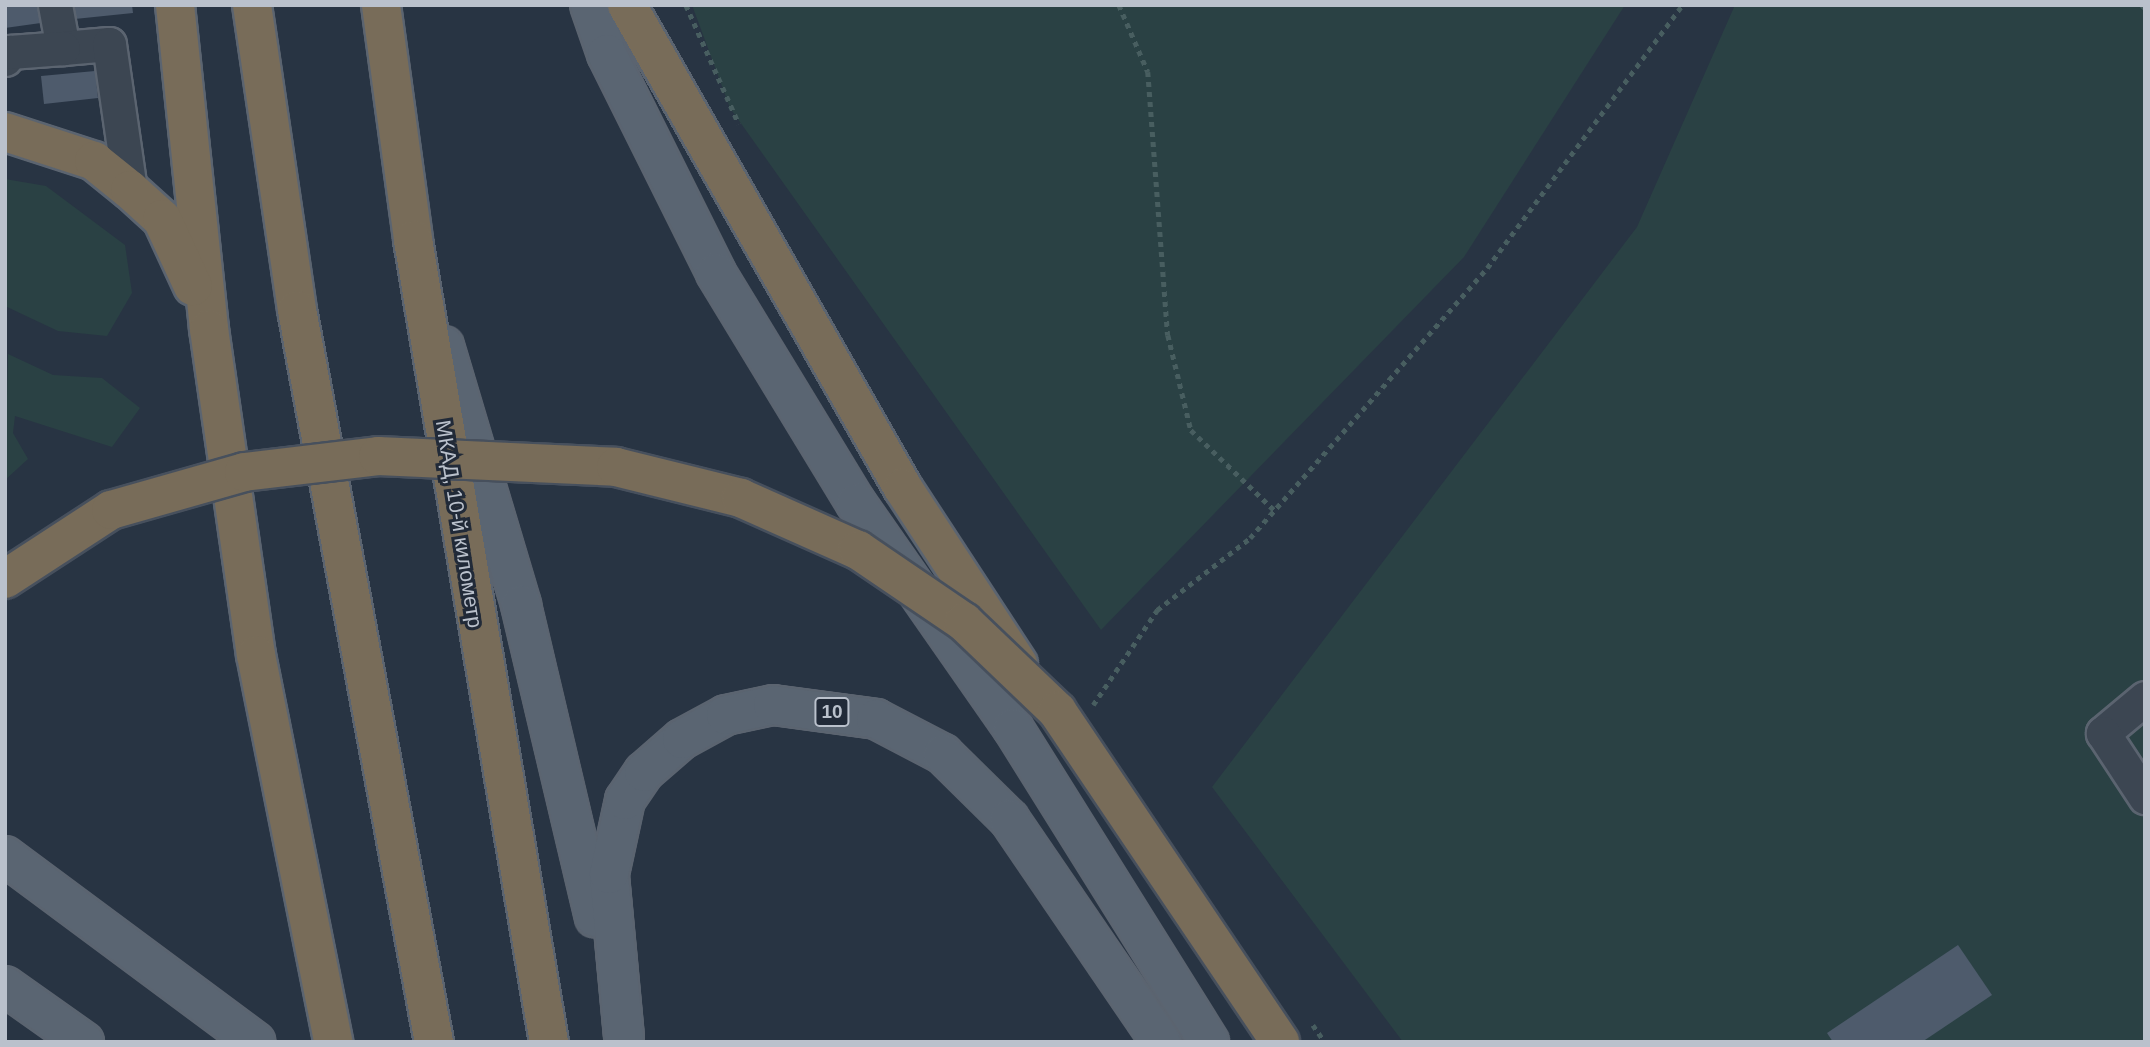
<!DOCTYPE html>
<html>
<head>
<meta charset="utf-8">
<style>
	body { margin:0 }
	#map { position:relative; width:2150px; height:1047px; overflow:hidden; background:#283443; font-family:Arial,sans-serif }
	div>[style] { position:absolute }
	.green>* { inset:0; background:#2a4144 }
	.building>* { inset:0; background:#4e5b6c }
	.path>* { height:4.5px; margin-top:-2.25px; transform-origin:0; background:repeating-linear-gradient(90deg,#485e60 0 5px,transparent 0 10px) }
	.roads { filter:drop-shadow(2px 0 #5b6470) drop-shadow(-2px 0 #5b6470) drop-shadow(0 2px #5b6470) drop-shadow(0 -2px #5b6470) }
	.minor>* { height:33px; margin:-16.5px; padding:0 16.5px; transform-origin:16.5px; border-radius:16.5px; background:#3c4652 }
	.major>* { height:38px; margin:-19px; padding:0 19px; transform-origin:19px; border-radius:19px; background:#5a6572 }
	.highway>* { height:38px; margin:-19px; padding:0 19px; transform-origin:19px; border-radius:19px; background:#786c59 }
	.bridges { filter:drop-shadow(2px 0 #47505d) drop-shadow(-2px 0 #47505d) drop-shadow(0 2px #47505d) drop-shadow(0 -2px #47505d) }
	.highway-bridge>* { height:38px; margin:-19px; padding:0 19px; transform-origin:19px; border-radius:19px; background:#786c59 }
	span { translate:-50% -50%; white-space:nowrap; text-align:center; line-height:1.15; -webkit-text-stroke:6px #212a38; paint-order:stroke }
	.shield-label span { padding:2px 5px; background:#212a38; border:2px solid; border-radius:5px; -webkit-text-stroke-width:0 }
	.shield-label { font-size:19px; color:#bac1cc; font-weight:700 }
	.street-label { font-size:21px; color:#bac1cc }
	.frame { position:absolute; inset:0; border:7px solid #bac1cc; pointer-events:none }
</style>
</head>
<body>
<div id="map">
	<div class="green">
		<div style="clip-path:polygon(692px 5px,1625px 5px,1464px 257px,1101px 630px,730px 108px)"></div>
		<div style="clip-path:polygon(1735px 5px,2145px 5px,2145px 1042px,1403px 1042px,1212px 787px,1637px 227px)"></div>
		<div style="clip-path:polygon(5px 179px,46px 186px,125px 245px,132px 293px,107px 336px,58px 331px,5px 306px)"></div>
		<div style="clip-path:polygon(8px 354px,53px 375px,102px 378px,140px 408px,112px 447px,15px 416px,13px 433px,28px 459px,5px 480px)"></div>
	</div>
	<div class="building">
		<div style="clip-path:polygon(5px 5px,46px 5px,48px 22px,5px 28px)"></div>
		<div style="clip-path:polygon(63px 5px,132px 5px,133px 13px,65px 20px)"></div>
		<div style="clip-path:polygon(95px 71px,98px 98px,44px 104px,41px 76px)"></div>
		<div style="clip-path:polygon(1958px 945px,1992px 995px,1922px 1042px,1833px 1042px,1827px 1033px)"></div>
	</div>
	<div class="path">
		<div style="left:686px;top:5px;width:130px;rotate:66deg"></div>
		<div style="left:1119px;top:5px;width:73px;rotate:66.6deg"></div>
		<div style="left:1148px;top:72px;width:264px;rotate:85.7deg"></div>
		<div style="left:1168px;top:335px;width:98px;rotate:76.4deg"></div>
		<div style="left:1191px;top:430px;width:115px;rotate:43.9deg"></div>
		<div style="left:2142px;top:5px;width:4px;rotate:45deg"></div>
		<div style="left:1093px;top:705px;width:115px;rotate:-56deg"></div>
		<div style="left:1157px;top:610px;width:118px;rotate:-37.7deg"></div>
		<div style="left:1250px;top:538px;width:359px;rotate:-48.7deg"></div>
		<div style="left:1487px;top:268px;width:327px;rotate:-53.4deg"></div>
		<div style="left:1313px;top:1025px;width:21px;rotate:55deg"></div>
	</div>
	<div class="roads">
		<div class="minor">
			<div style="left:55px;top:5px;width:44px;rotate:79.5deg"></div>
			<div style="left:63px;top:48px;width:46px;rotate:-5deg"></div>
			<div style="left:109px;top:44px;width:148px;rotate:81.8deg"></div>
			<div style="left:5px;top:59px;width:9px;rotate:-54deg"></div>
			<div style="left:10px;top:52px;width:53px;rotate:-4.3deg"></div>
			<div style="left:2145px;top:698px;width:55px;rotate:140.2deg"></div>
			<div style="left:2103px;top:733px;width:77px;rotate:56.7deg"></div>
		</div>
		<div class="major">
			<div style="left:590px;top:5px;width:52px;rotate:70.9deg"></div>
			<div style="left:607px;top:54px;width:245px;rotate:63.5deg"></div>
			<div style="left:716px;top:273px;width:269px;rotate:58.7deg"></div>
			<div style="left:856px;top:503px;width:274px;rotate:55.1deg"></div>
			<div style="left:1013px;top:728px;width:370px;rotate:58deg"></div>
			<div style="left:444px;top:346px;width:270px;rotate:73.4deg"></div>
			<div style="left:521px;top:605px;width:321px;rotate:76.7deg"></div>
			<div style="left:5px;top:856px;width:312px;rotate:36.6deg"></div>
			<div style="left:5px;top:986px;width:97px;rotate:35.3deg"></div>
			<div style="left:624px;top:1037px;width:164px;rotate:-95.3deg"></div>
			<div style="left:609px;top:874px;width:76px;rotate:-77.8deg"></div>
			<div style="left:625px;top:800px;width:34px;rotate:-56deg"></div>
			<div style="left:644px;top:772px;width:50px;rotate:-41deg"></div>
			<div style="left:682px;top:739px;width:50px;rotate:-28.6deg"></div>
			<div style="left:726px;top:715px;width:48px;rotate:-12deg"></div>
			<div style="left:773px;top:705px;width:104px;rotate:7.7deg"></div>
			<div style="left:876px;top:719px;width:76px;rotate:27.6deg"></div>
			<div style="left:943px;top:754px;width:93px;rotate:44.6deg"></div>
			<div style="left:1009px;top:819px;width:270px;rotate:55.7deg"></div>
		</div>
		<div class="highway">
			<div style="left:175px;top:5px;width:326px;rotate:84deg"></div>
			<div style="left:209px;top:329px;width:329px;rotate:81.8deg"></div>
			<div style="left:256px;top:655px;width:395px;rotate:78.7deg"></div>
			<div style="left:252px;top:5px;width:308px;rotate:81.6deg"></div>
			<div style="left:297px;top:310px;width:745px;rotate:79.4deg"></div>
			<div style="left:381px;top:5px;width:237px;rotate:82.2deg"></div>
			<div style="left:413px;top:240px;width:813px;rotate:80.38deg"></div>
			<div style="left:627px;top:5px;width:556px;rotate:60.26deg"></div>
			<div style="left:903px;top:488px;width:210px;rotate:56.8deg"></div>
			<div style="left:5px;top:132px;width:94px;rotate:18deg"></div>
			<div style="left:94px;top:161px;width:46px;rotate:38.9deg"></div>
			<div style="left:130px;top:190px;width:43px;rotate:42.2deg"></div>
			<div style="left:162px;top:219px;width:74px;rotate:65.2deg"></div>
		</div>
	</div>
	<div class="bridges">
		<div class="highway-bridge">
			<div style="left:5px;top:579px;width:126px;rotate:-33.1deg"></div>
			<div style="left:111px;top:510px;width:138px;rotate:-15.9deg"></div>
			<div style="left:244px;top:472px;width:135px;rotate:-6.8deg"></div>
			<div style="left:378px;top:456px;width:238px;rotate:2.6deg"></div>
			<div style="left:616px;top:467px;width:129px;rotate:13.9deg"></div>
			<div style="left:741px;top:498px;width:128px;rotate:24deg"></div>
			<div style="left:858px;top:550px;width:128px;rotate:34.2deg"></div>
			<div style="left:964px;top:622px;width:129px;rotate:43.7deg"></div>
			<div style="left:1057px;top:711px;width:399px;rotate:56deg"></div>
		</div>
	</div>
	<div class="shield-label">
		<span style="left:832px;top:712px">10</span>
	</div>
	<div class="street-label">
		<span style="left:459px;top:524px;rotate:81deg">МКАД, 10-й километр</span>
	</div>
	<div class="frame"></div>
</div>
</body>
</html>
